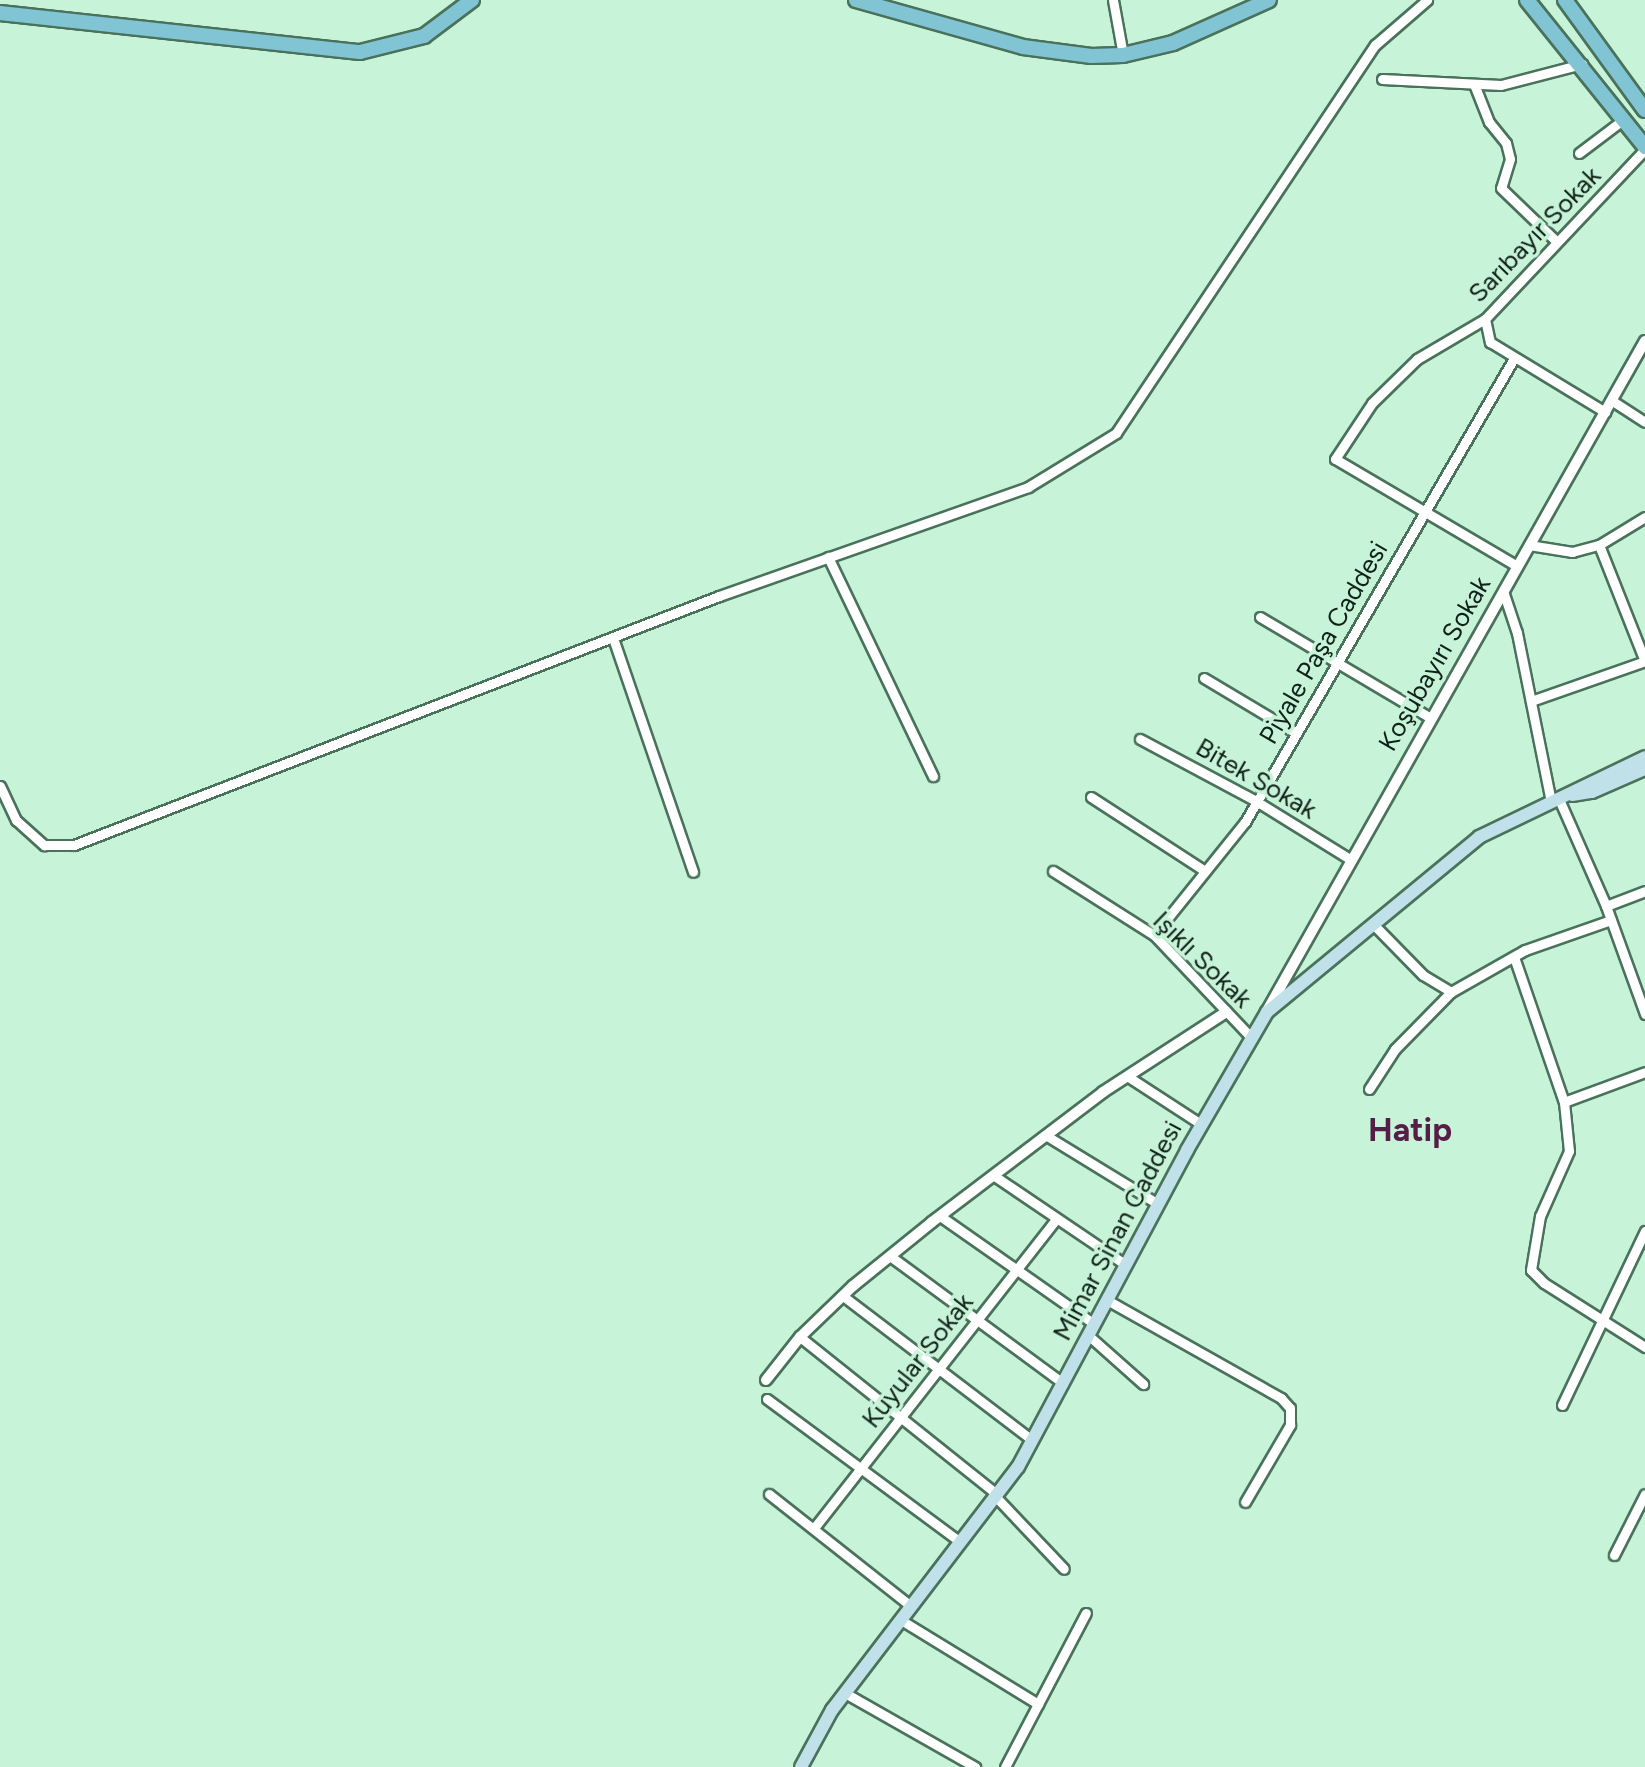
<!DOCTYPE html>
<html>
<head>
<meta charset="utf-8">
<style>
	body { margin:0 }
	#map { position:relative; width:1645px; height:1767px; overflow:hidden; background:#c7f3d8; font-family:Figtree,sans-serif }
	div>[style] { position:absolute }
	.roads { filter:drop-shadow(2px 0 #4a725b) drop-shadow(-2px 0 #4a725b) drop-shadow(0 2px #4a725b) drop-shadow(0 -2px #4a725b) }
	.minor>* { height:9px; margin:-4.5px; padding:0 4.5px; transform-origin:4.5px; border-radius:4.5px; background:#fff }
	.tertiary>* { height:10px; margin:-5px; padding:0 5px; transform-origin:5px; border-radius:5px; background:#fff }
	.secondary>* { height:12px; margin:-6px; padding:0 6px; transform-origin:6px; border-radius:6px; background:#c0e1e9 }
	.primary>* { height:14px; margin:-7px; padding:0 7px; transform-origin:7px; border-radius:7px; background:#81c4d4 }
	span { translate:-50% -50%; white-space:nowrap; text-align:center; line-height:1.15; -webkit-text-stroke:7px #c7f3d8; paint-order:stroke }
	.street-label { font-size:26px; color:#102118 }
	.district-label { font-size:33px; color:#551d47; font-weight:700 }
</style>
</head>
<body>
<div id="map">
	<div class="roads">
		<div class="minor">
			<div style="left:1113px;top:0;width:56px;rotate:79.7deg"></div>
			<div style="left:1382px;top:79px;width:119px;rotate:2.9deg"></div>
			<div style="left:1501px;top:85px;width:84px;rotate:-14.5deg"></div>
			<div style="left:1474px;top:84px;width:41px;rotate:68.5deg"></div>
			<div style="left:1489px;top:122px;width:27px;rotate:51deg"></div>
			<div style="left:1506px;top:143px;width:16px;rotate:76deg"></div>
			<div style="left:1510px;top:159px;width:30px;rotate:107deg"></div>
			<div style="left:1501px;top:188px;width:76px;rotate:43.9deg"></div>
			<div style="left:1579px;top:153px;width:56px;rotate:-37.1deg"></div>
			<div style="left:1485px;top:319px;width:24px;rotate:78deg"></div>
			<div style="left:1490px;top:342px;width:135px;rotate:31.3deg"></div>
			<div style="left:1611px;top:400px;width:40px;rotate:32.9deg"></div>
			<div style="left:1529px;top:545px;width:44px;rotate:9.2deg"></div>
			<div style="left:1572px;top:552px;width:28px;rotate:-15deg"></div>
			<div style="left:1599px;top:545px;width:54px;rotate:-31.3deg"></div>
			<div style="left:1599px;top:545px;width:125px;rotate:68.4deg"></div>
			<div style="left:828px;top:557px;width:243px;rotate:64.4deg"></div>
			<div style="left:1517px;top:566px;width:211px;rotate:-149.5deg"></div>
			<div style="left:1335px;top:459px;width:67px;rotate:-56.5deg"></div>
			<div style="left:1372px;top:403px;width:63px;rotate:-44.4deg"></div>
			<div style="left:1417px;top:359px;width:79px;rotate:-30.5deg"></div>
			<div style="left:1485px;top:319px;width:233px;rotate:-46.7deg"></div>
			<div style="left:1503px;top:591px;width:44px;rotate:71.6deg"></div>
			<div style="left:1517px;top:633px;width:172px;rotate:78.6deg"></div>
			<div style="left:1260px;top:617px;width:199px;rotate:30.6deg"></div>
			<div style="left:613px;top:638px;width:247px;rotate:71.1deg"></div>
			<div style="left:1204px;top:678px;width:107px;rotate:30.9deg"></div>
			<div style="left:1531px;top:701px;width:121px;rotate:-19.3deg"></div>
			<div style="left:1140px;top:739px;width:132px;rotate:28.1deg"></div>
			<div style="left:1256px;top:801px;width:110px;rotate:31.7deg"></div>
			<div style="left:0;top:786px;width:38px;rotate:65deg"></div>
			<div style="left:16px;top:820px;width:38px;rotate:42deg"></div>
			<div style="left:44px;top:845px;width:30px"></div>
			<div style="left:74px;top:845px;width:691px;rotate:-21.11deg"></div>
			<div style="left:719px;top:596px;width:328px;rotate:-19.4deg"></div>
			<div style="left:1028px;top:487px;width:103px;rotate:-31.5deg"></div>
			<div style="left:1116px;top:433px;width:467px;rotate:-56.3deg"></div>
			<div style="left:1375px;top:45px;width:69px;rotate:-40.9deg"></div>
			<div style="left:1091px;top:797px;width:136px;rotate:33deg"></div>
			<div style="left:1558px;top:797px;width:119px;rotate:66.2deg"></div>
			<div style="left:1606px;top:906px;width:115px;rotate:70.1deg"></div>
			<div style="left:1053px;top:871px;width:120px;rotate:32.4deg"></div>
			<div style="left:1154px;top:935px;width:139px;rotate:46.5deg"></div>
			<div style="left:1606px;top:906px;width:42px;rotate:-21deg"></div>
			<div style="left:1373px;top:924px;width:71px;rotate:45.6deg"></div>
			<div style="left:1423px;top:975px;width:33px;rotate:31deg"></div>
			<div style="left:1154px;top:935px;width:145px;rotate:-51.2deg"></div>
			<div style="left:1245px;top:822px;width:534px;rotate:-59.88deg"></div>
			<div style="left:1514px;top:957px;width:153px;rotate:71deg"></div>
			<div style="left:1564px;top:1102px;width:49px;rotate:84.2deg"></div>
			<div style="left:1569px;top:1151px;width:71px;rotate:114deg"></div>
			<div style="left:1540px;top:1216px;width:55px;rotate:99.5deg"></div>
			<div style="left:1531px;top:1270px;width:18px;rotate:45deg"></div>
			<div style="left:1544px;top:1283px;width:120px;rotate:32.4deg"></div>
			<div style="left:1127px;top:1076px;width:88px;rotate:33deg"></div>
			<div style="left:1369px;top:1089px;width:48px;rotate:-57deg"></div>
			<div style="left:1395px;top:1049px;width:80px;rotate:-45.5deg"></div>
			<div style="left:1451px;top:992px;width:85px;rotate:-29.6deg"></div>
			<div style="left:1525px;top:950px;width:91px;rotate:-19.2deg"></div>
			<div style="left:1564px;top:1102px;width:86px;rotate:-20.3deg"></div>
			<div style="left:1047px;top:1136px;width:130px;rotate:31.5deg"></div>
			<div style="left:996px;top:1177px;width:157px;rotate:34.1deg"></div>
			<div style="left:940px;top:1216px;width:188px;rotate:35deg"></div>
			<div style="left:890px;top:1256px;width:215px;rotate:36.3deg"></div>
			<div style="left:843px;top:1296px;width:238px;rotate:37.3deg"></div>
			<div style="left:1107px;top:1300px;width:200px;rotate:29.4deg"></div>
			<div style="left:1281px;top:1398px;width:13px;rotate:48deg"></div>
			<div style="left:1290px;top:1408px;width:17px;rotate:90deg"></div>
			<div style="left:1290px;top:1425px;width:89px;rotate:120.3deg"></div>
			<div style="left:1088px;top:1335px;width:74px;rotate:41.7deg"></div>
			<div style="left:800px;top:1337px;width:252px;rotate:38.6deg"></div>
			<div style="left:767px;top:1399px;width:240px;rotate:36.5deg"></div>
			<div style="left:1562px;top:1405px;width:193px;rotate:-64.5deg"></div>
			<div style="left:769px;top:1494px;width:181px;rotate:38.3deg"></div>
			<div style="left:995px;top:1496px;width:100px;rotate:46.6deg"></div>
			<div style="left:814px;top:1528px;width:390px;rotate:-51.9deg"></div>
			<div style="left:1614px;top:1555px;width:68px;rotate:-63.1deg"></div>
			<div style="left:901px;top:1620px;width:161px;rotate:31.5deg"></div>
			<div style="left:845px;top:1693px;width:150px;rotate:29.6deg"></div>
			<div style="left:1005px;top:1767px;width:174px;rotate:-62.3deg"></div>
		</div>
		<div class="tertiary">
			<div style="left:1268px;top:1009px;width:767px;rotate:-60.56deg"></div>
			<div style="left:766px;top:1380px;width:55px;rotate:-51.7deg"></div>
			<div style="left:800px;top:1337px;width:74px;rotate:-43.9deg"></div>
			<div style="left:853px;top:1286px;width:102px;rotate:-39deg"></div>
			<div style="left:932px;top:1222px;width:215px;rotate:-37.2deg"></div>
			<div style="left:1103px;top:1092px;width:147px;rotate:-33deg"></div>
		</div>
		<div class="secondary">
			<div style="left:1572px;top:795px;width:20px;rotate:-9deg"></div>
			<div style="left:1592px;top:792px;width:58px;rotate:-23.5deg"></div>
			<div style="left:801px;top:1767px;width:65px;rotate:-61.5deg"></div>
			<div style="left:832px;top:1710px;width:306px;rotate:-52.6deg"></div>
			<div style="left:1018px;top:1467px;width:359px;rotate:-61.9deg"></div>
			<div style="left:1187px;top:1150px;width:160px;rotate:-59.9deg"></div>
			<div style="left:1267px;top:1012px;width:275px;rotate:-39.5deg"></div>
			<div style="left:1479px;top:837px;width:184px;rotate:-25.7deg"></div>
		</div>
		<div class="primary">
			<div style="left:856px;top:0;width:173px;rotate:15.7deg"></div>
			<div style="left:1023px;top:47px;width:69px;rotate:7.5deg"></div>
			<div style="left:1091px;top:56px;width:32px;rotate:-2deg"></div>
			<div style="left:1123px;top:55px;width:51px;rotate:-13.5deg"></div>
			<div style="left:1173px;top:43px;width:105px;rotate:-24.1deg"></div>
			<div style="left:1527px;top:0;width:189px;rotate:51.2deg"></div>
			<div style="left:1565px;top:0;width:136px;rotate:54deg"></div>
			<div style="left:0;top:13px;width:362px;rotate:6.2deg"></div>
			<div style="left:360px;top:52px;width:66px;rotate:-14deg"></div>
			<div style="left:424px;top:36px;width:60px;rotate:-36.9deg"></div>
		</div>
	</div>
	<div class="street-label">
		<span style="left:1535px;top:235px;rotate:-46deg">Sarıbayır Sokak</span>
		<span style="left:1324px;top:643px;rotate:-60deg">Piyale Paşa Caddesi</span>
		<span style="left:1435px;top:664px;rotate:-60deg">Koşubayırı Sokak</span>
		<span style="left:1256px;top:779px;rotate:30deg">Bitek Sokak</span>
		<span style="left:1202px;top:960px;rotate:44deg">Işıklı Sokak</span>
		<span style="left:1118px;top:1231px;rotate:-62deg">Mimar Sinan Caddesi</span>
		<span style="left:918px;top:1361px;rotate:-52deg">Kuyular Sokak</span>
	</div>
	<div class="district-label">
		<span style="left:1410px;top:1130px">Hatip</span>
	</div>
</div>
</body>
</html>
